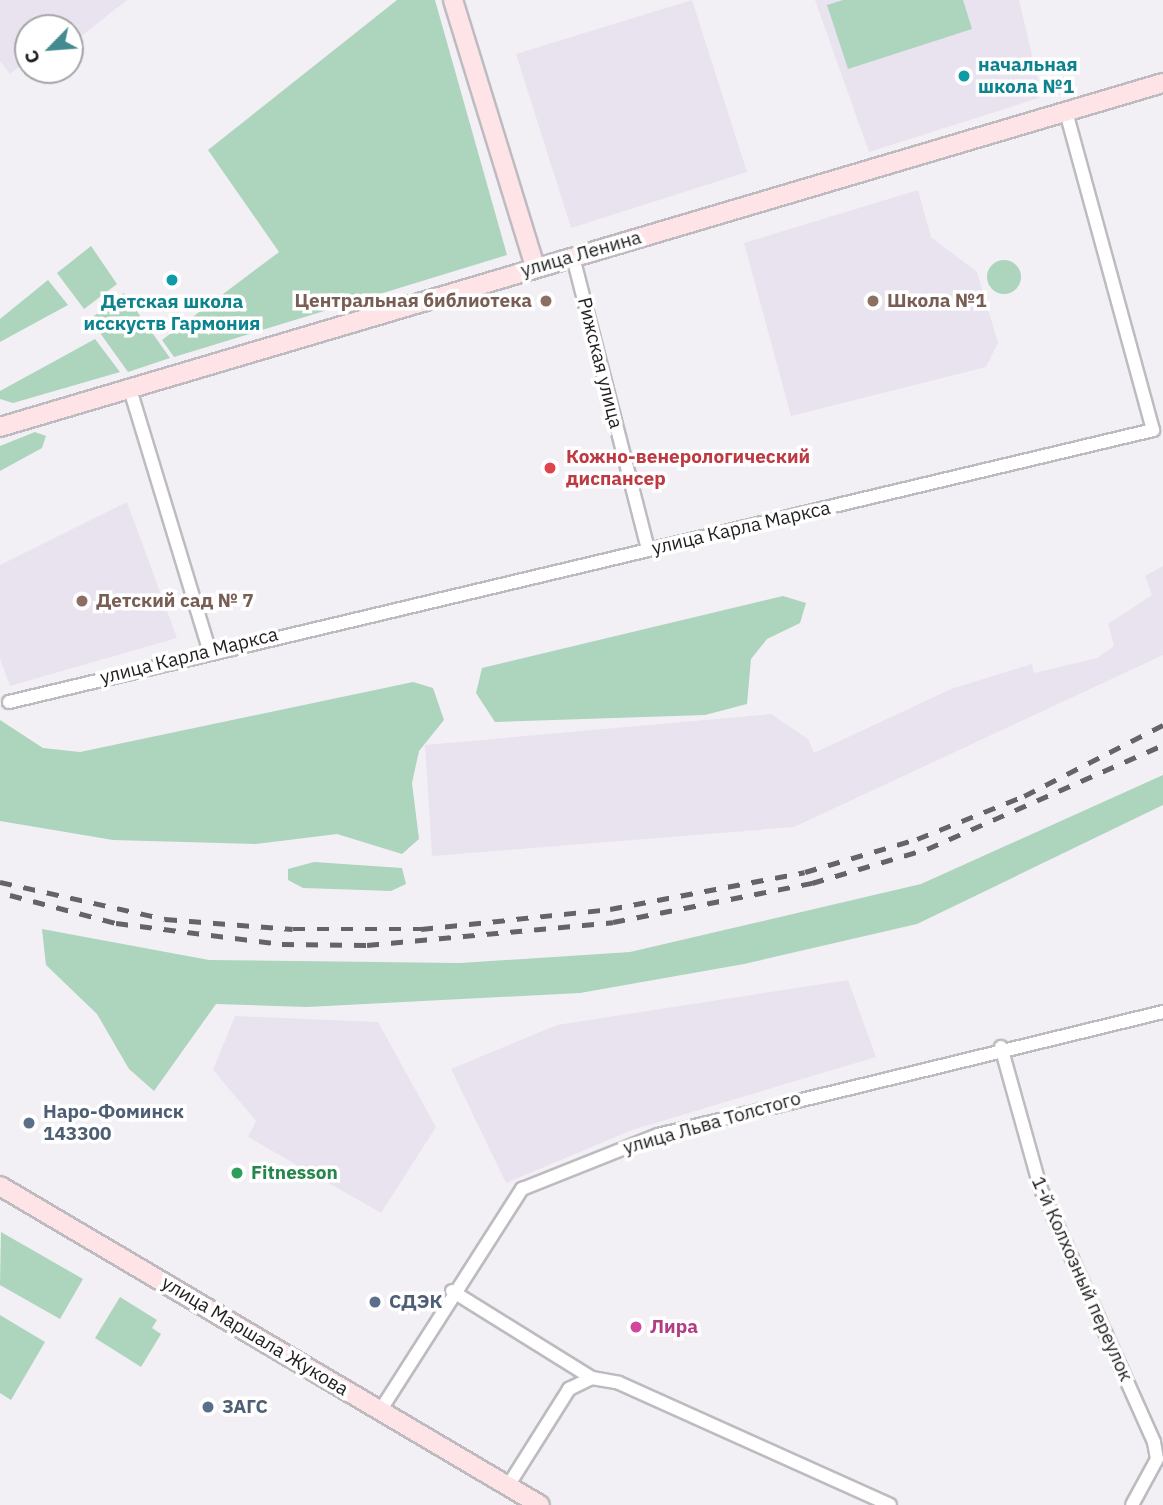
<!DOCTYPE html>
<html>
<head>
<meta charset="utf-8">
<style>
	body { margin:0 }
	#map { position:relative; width:1163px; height:1505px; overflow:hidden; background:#f2f0f5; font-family:"IBM Plex Sans",sans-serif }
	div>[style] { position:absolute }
	.built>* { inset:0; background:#e9e3ef }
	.green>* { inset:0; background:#add4bd }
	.round { border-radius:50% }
	.roads { filter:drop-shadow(2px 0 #bebbc0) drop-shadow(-2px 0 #bebbc0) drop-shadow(0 2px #bebbc0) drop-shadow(0 -2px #bebbc0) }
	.street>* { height:12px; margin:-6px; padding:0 6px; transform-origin:6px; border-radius:6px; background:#fff }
	.secondary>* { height:18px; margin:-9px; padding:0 9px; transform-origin:9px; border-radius:9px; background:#fee4e6 }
	.rail>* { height:4.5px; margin-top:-2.25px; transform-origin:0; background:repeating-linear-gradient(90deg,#646365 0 12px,transparent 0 24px) }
	.dots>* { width:19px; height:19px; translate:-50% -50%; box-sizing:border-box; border:4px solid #fff; border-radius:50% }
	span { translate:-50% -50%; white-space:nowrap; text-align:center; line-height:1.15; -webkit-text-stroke:7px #fff; paint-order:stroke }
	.culture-label { font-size:19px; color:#0d838f; font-weight:700 }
	.left { translate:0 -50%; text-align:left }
	.street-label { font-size:19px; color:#1f1e1f }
	.education-label { font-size:19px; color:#785e54; font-weight:700 }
	.right { translate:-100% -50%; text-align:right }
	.health-label { font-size:19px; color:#be3a42; font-weight:700 }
	.service-label { font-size:19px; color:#4e5e75; font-weight:700 }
	.leisure-label { font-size:19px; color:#27864d; font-weight:700 }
	.hotel-label { font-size:19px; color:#b23c85; font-weight:700 }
	.north { position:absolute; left:14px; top:14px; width:70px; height:70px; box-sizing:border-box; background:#fff; border:2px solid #a5a5a5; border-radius:50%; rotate:245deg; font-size:19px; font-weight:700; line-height:28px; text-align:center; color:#1f1e1f }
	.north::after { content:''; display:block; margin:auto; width:24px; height:32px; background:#438b8f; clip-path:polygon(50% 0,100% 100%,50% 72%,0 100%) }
</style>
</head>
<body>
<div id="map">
	<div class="built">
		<div style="clip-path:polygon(0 0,127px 0,70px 45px,70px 28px,28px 28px,28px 60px,10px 74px,0 61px)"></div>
		<div style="clip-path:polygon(692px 0,747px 172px,571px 228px,516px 54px)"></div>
		<div style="clip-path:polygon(815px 0,1019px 0,1042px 97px,869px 152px)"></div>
		<div style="clip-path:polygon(918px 190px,931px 237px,977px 272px,998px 343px,986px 367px,791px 416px,744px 243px)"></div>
		<div style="clip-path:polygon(127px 502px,177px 638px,10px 686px,0 659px,0 565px)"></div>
		<div style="clip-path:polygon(1163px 566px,1163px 655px,794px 827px,432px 856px,425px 745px,771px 714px,808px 739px,814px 753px,951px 689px,1032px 664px,1034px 673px,1097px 658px,1114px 646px,1108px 624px,1152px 595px,1145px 576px)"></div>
		<div style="clip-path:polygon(848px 980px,876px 1057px,632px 1130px,506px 1183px,451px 1069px,557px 1025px)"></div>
		<div style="clip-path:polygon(235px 1016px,378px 1022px,436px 1127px,381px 1213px,248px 1137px,256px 1121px,213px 1070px)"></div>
	</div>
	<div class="green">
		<div style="clip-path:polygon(397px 0,435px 0,507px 255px,174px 357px,162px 340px,279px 252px,208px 150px)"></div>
		<div style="clip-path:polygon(843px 0,963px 0,972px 29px,848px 69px,827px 5px)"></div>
		<div style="clip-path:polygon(91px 246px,117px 284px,84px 309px,57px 273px)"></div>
		<div class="round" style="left:987px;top:260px;width:34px;height:34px"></div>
		<div style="clip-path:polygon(48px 280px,68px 305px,0 342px,0 319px)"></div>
		<div style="clip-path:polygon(124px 293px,170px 358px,128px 372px,90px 319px)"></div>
		<div style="clip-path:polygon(95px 339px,120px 372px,13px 403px,0 399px,0 391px)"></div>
		<div style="clip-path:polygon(35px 432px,46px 436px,42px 448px,0 471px,0 446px)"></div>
		<div style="clip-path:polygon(783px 596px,806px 603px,800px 623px,767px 639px,751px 659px,747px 704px,705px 715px,495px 722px,476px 693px,482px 668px)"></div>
		<div style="clip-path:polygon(413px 682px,433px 688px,444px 720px,419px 751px,412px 783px,419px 839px,402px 854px,337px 834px,256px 844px,113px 840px,0 821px,0 720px,43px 748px,80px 752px)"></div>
		<div style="clip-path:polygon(1163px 775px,1163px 805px,917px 924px,744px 964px,580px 993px,307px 1007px,216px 1004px,154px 1091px,129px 1069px,97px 1014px,46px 965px,42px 929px,209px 960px,460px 963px,630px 952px,921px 884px)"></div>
		<div style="clip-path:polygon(314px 862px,402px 868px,406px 884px,391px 891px,303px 888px,288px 880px,288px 869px)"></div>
		<div style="clip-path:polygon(1px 1232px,83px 1279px,60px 1319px,0 1285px)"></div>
		<div style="clip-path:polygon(120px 1297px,157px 1320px,152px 1328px,161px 1334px,141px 1367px,95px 1338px)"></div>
		<div style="clip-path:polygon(0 1315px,45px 1342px,11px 1400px,0 1393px)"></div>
	</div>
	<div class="roads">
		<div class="street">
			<div style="left:573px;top:257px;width:302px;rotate:75.6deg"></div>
			<div style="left:129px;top:386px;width:275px;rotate:73.1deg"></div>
			<div style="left:9px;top:702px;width:1176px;rotate:-13.37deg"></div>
			<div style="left:1153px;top:430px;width:330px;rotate:-105.3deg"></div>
			<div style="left:1001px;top:1047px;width:145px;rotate:74.4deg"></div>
			<div style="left:1040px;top:1187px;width:279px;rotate:65.9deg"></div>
			<div style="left:1154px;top:1442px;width:17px;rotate:80deg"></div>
			<div style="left:1157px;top:1459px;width:52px;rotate:118.5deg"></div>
			<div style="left:452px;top:1291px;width:165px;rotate:31.9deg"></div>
			<div style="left:380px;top:1411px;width:264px;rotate:-57.4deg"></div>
			<div style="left:522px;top:1189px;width:146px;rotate:-21.7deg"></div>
			<div style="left:658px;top:1135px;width:520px;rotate:-13.69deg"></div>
			<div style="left:508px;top:1486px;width:115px;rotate:-57.8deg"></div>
			<div style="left:569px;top:1389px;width:25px;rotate:-26deg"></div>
			<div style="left:592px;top:1378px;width:27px;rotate:10deg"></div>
			<div style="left:619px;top:1383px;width:297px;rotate:24.2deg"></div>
		</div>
		<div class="secondary">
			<div style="left:453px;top:0;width:278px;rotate:72.9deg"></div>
			<div style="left:0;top:427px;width:1213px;rotate:-16.48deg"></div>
			<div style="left:0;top:1186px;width:627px;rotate:30.57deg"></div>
		</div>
	</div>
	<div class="rail">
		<div style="left:0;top:882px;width:169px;rotate:12.6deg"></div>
		<div style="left:165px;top:919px;width:128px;rotate:4.5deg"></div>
		<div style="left:293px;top:929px;width:128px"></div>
		<div style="left:421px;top:929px;width:190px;rotate:-6deg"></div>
		<div style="left:610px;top:909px;width:198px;rotate:-10.7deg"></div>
		<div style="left:805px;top:872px;width:117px;rotate:-16.4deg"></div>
		<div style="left:917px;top:839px;width:115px;rotate:-21.9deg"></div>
		<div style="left:1024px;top:796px;width:156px;rotate:-27.1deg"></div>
		<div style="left:10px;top:895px;width:110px;rotate:14.8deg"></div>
		<div style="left:116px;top:923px;width:167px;rotate:7.2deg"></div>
		<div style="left:282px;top:944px;width:85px;rotate:0.7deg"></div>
		<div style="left:367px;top:945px;width:247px;rotate:-5.3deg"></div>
		<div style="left:613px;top:922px;width:203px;rotate:-11.1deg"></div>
		<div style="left:812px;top:883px;width:120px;rotate:-16.5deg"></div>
		<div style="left:927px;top:849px;width:258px;rotate:-23.8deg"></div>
	</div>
	<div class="dots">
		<div style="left:964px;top:76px;background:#0f9aa8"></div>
		<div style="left:172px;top:280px;background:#0f9aa8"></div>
		<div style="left:546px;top:301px;background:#8d6e63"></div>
		<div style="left:873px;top:301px;background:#8d6e63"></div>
		<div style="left:550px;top:468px;background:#e0444e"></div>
		<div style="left:82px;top:601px;background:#8d6e63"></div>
		<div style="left:29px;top:1123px;background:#5c6f8a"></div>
		<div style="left:237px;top:1173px;background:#2e9e5b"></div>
		<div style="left:375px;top:1302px;background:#5c6f8a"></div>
		<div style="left:636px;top:1327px;background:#d1479c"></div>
		<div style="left:208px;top:1407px;background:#5c6f8a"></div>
	</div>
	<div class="culture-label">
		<span class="left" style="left:978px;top:76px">начальная<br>школа №1</span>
		<span style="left:172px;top:313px">Детская школа<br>исскуств Гармония</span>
	</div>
	<div class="street-label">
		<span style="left:581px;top:254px;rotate:-16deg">улица Ленина</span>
		<span style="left:600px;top:363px;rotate:76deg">Рижская улица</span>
		<span style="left:741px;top:528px;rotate:-13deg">улица Карла Маркса</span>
		<span style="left:189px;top:656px;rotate:-14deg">улица Карла Маркса</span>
		<span style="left:712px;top:1123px;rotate:-16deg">улица Льва Толстого</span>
		<span style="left:1082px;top:1279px;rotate:66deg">1-й Колхозный переулок</span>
		<span style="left:255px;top:1336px;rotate:31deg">улица Маршала Жукова</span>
	</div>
	<div class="education-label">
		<span class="right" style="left:532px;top:301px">Центральная библиотека</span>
		<span class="left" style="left:887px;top:301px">Школа №1</span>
		<span class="left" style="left:96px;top:601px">Детский сад № 7</span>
	</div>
	<div class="health-label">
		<span class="left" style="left:566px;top:468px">Кожно-венерологический<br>диспансер</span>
	</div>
	<div class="service-label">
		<span class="left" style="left:43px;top:1123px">Наро-Фоминск<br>143300</span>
		<span class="left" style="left:389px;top:1302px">СДЭК</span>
		<span class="left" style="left:222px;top:1407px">ЗАГС</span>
	</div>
	<div class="leisure-label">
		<span class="left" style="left:251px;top:1173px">Fitnesson</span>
	</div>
	<div class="hotel-label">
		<span class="left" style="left:650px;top:1327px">Лира</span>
	</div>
	<div class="north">С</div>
</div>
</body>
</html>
